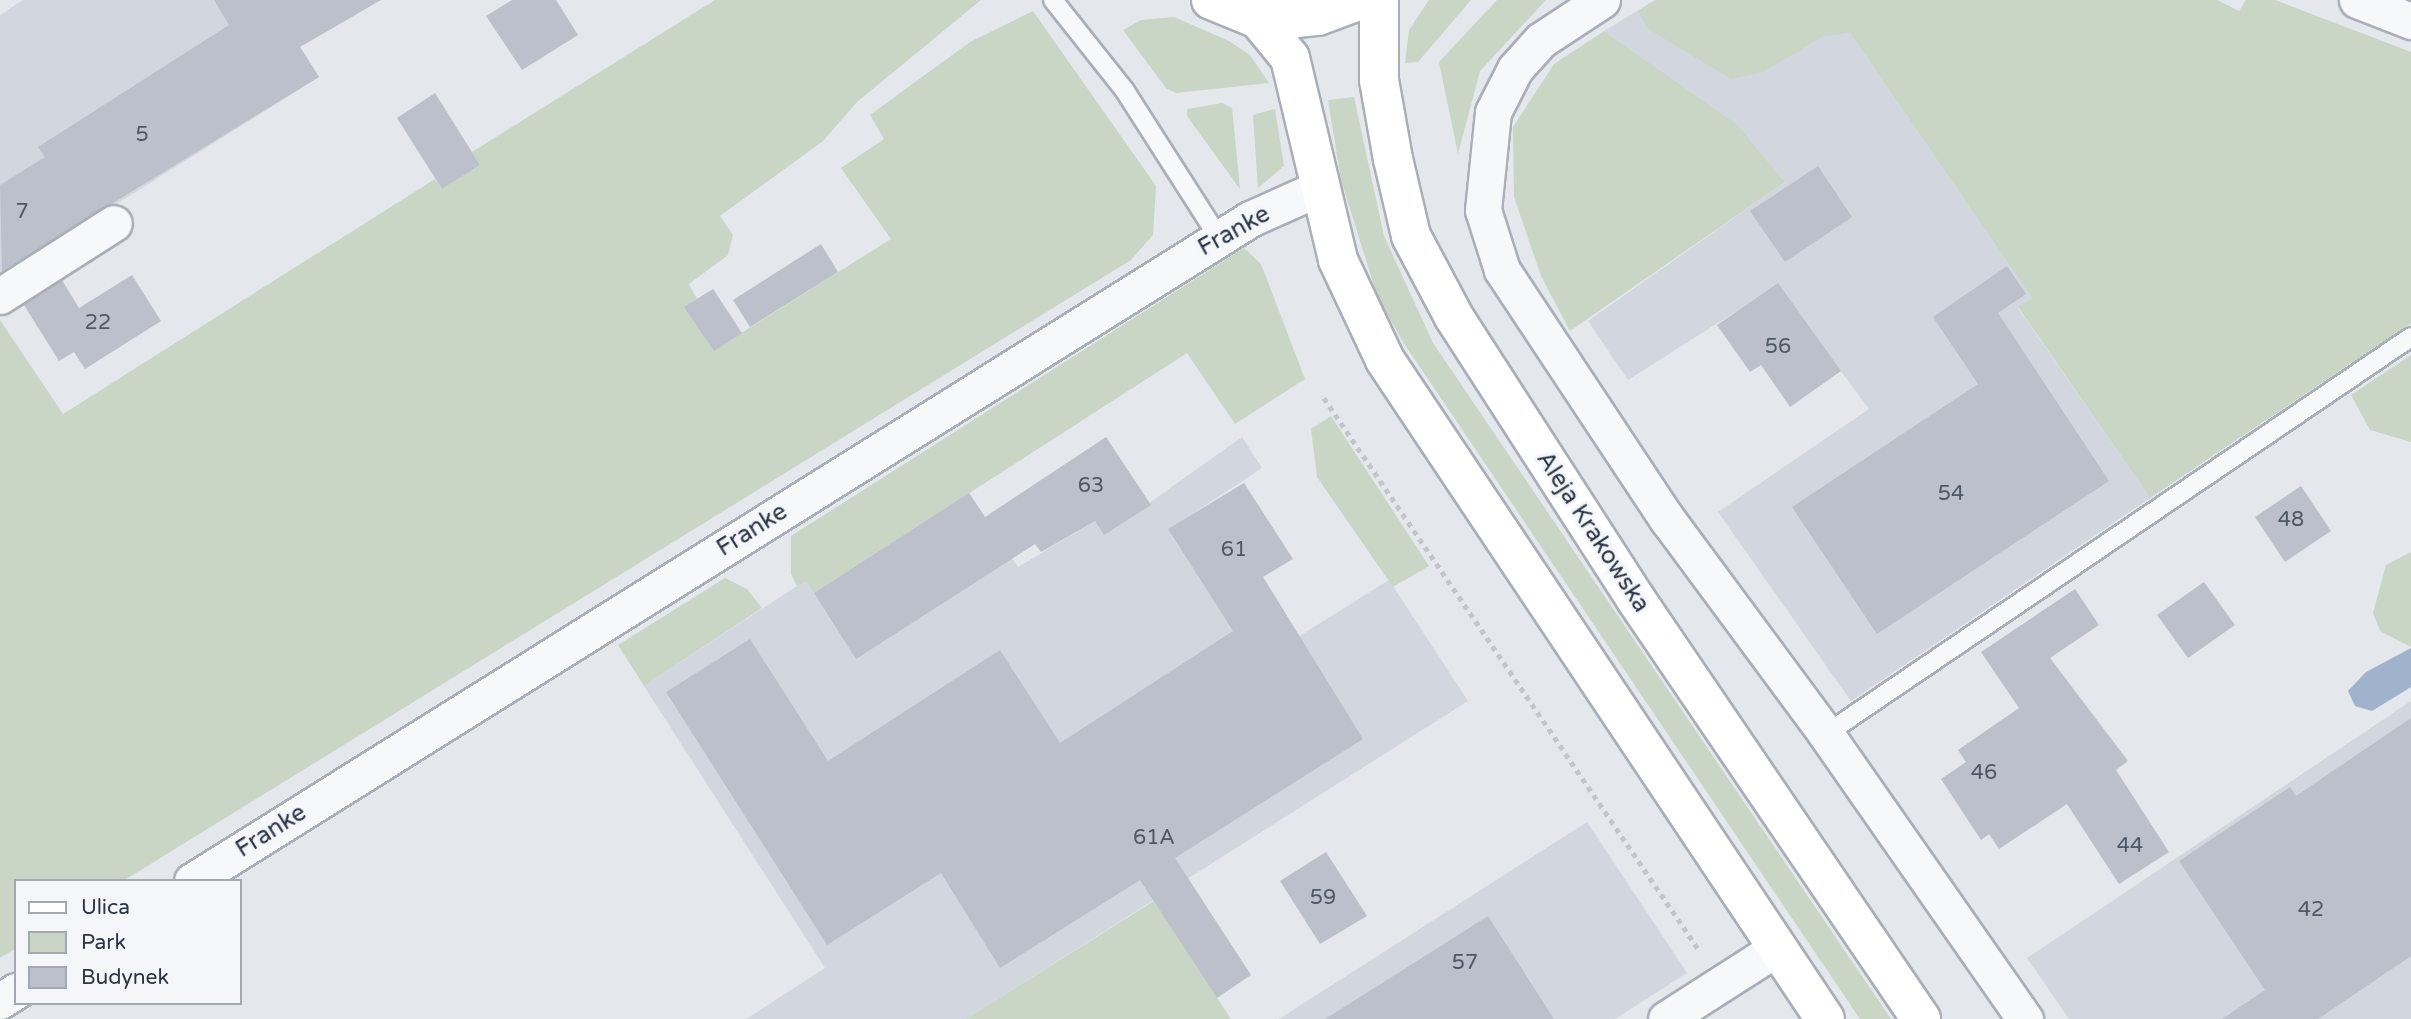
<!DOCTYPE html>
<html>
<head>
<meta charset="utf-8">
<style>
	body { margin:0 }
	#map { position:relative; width:2411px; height:1019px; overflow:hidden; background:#e4e7ec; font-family:"Varela Round",sans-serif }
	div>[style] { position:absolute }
	.built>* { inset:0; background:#d2d6de }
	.green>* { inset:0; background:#c9d6c5 }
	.water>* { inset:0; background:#9fb4cc }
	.building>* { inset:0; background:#bbc0ca }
	.path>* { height:4.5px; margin-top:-2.25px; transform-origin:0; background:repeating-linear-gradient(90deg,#c2c5cb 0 5px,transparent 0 10px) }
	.roads { filter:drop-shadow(2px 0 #a9aeb7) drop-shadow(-2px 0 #a9aeb7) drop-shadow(0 2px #a9aeb7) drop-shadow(0 -2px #a9aeb7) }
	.service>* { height:18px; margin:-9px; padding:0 9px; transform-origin:9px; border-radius:9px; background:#f7f8fa }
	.minor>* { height:35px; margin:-17.5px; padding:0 17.5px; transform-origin:17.5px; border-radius:17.5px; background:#f7f8fa }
	.secondary>* { height:38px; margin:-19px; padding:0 19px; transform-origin:19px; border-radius:19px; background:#fff }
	span { translate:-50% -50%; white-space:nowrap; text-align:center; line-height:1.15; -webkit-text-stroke:7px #f4f6f9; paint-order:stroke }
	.number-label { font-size:21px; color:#4f5766 }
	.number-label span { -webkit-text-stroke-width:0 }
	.street-label { font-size:24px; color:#2b3445 }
	.legend { position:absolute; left:14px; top:879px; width:228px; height:126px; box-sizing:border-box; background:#f4f6f9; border:2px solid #a4a8b1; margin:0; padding:9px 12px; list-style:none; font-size:21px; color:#2b3445 }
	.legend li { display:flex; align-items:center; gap:14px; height:35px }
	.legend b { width:35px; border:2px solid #a4a8b1 }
</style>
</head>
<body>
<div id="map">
	<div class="built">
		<div style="clip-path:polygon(23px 0,271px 0,319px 77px,0 277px,0 15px)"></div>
		<div style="clip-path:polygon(1637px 11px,1648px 29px,1800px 47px,1824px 35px,1850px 33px,2032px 298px,2018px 308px,2150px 498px,1851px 701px,1718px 512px,1869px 409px,1841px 371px,1757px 298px,1628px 380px,1588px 321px,1785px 182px,1737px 124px,1604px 31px)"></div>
		<div style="clip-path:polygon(1242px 437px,1262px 468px,1183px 520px,1176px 542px,1255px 664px,1389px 580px,1468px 701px,966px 1019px,746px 1019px,825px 968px,644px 686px,797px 586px,806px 582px,814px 593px,969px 493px,1018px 567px,1095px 521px,1104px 535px)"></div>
		<div style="clip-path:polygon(2411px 701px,2411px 1019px,2069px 1019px,2027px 958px)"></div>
		<div style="clip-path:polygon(1587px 822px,1687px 973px,1615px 1019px,1279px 1019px)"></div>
	</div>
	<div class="green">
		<div style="clip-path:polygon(715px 0,981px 0,857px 102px,823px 141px,720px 216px,733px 235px,728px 255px,689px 284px,697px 299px,685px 307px,714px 350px,891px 239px,841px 168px,884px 139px,870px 115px,970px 42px,1033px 11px,1156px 186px,1153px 235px,1131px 260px,123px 881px,16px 881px,16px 948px,0 958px,0 320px,63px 414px,435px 179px,442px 189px,480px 165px,472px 152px)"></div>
		<div style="clip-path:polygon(1429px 0,1471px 0,1418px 62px,1405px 63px,1409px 30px)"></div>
		<div style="clip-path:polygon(1497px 0,1546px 0,1480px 71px,1458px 154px,1439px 62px)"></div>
		<div style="clip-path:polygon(1655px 0,2217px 0,2239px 11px,2246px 0,2275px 0,2411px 52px,2411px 323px,2150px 498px,2018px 307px,2032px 298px,1850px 33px,1824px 36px,1763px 72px,1731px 79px,1648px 29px,1637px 11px)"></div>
		<div style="clip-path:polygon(1174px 17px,1229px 41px,1250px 55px,1269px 83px,1176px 93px,1166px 88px,1123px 30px,1141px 20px)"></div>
		<div style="clip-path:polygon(1604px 31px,1737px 124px,1785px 182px,1570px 331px,1541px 276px,1514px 197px,1513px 127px,1554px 64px)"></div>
		<div style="clip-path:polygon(1354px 97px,1384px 236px,1433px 343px,1891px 1019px,1860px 1019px,1405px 345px,1378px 298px,1341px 180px,1328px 100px)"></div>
		<div style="clip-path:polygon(1222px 103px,1232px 108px,1240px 189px,1187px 116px,1187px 109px)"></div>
		<div style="clip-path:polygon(1275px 109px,1284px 166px,1258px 188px,1253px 115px)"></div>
		<div style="clip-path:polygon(1244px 248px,1261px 264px,1305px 379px,1235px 424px,1187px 353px,814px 593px,806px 582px,797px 586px,791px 574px,791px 536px)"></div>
		<div style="clip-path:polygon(2411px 355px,2411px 442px,2370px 430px,2351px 395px)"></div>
		<div style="clip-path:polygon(1331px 416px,1429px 566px,1393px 587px,1317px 477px,1311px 429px)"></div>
		<div style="clip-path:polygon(2411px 552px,2411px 647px,2380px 631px,2373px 613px,2386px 565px)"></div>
		<div style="clip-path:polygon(725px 578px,747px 589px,762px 608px,644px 686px,618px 645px)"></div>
		<div style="clip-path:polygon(1154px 901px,1231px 1019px,966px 1019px)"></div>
	</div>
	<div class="water">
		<div style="clip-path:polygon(2411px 648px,2411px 687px,2372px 711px,2355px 706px,2348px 691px,2366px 672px)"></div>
	</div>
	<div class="building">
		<div style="clip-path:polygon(214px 0,381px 0,300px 47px,319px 77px,2px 271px,0 185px,45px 157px,38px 147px,229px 25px)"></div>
		<div style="clip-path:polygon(512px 0,556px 0,578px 35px,522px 70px,486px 16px)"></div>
		<div style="clip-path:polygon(435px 93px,480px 165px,442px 189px,397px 118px)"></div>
		<div style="clip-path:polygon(1818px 166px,1852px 217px,1785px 262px,1750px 211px)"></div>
		<div style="clip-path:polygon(821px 244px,838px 272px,750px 327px,733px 300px)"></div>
		<div style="clip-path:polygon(2007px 266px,2026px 294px,1998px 313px,2109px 481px,1877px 634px,1792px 507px,1978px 384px,1933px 317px)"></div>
		<div style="clip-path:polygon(132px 275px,161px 321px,85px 369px,74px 352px,59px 361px,24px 305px,62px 280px,79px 308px)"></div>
		<div style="clip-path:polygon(1778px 283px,1841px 371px,1790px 407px,1761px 365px,1750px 372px,1717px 325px)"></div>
		<div style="clip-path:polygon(713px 289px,742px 333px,714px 351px,684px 307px)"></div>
		<div style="clip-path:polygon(1106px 437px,1151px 505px,1104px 535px,1095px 521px,1041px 552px,1035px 544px,856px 659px,814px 593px,969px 493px,985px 517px)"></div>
		<div style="clip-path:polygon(1244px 483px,1293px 559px,1263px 577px,1363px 739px,1175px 858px,1251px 975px,1217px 998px,1140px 880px,1000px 968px,941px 873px,827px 945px,666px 692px,750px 639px,828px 761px,1000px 650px,1060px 743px,1233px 631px,1168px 529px)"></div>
		<div style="clip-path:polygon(2301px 486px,2331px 531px,2285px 562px,2255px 517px)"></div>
		<div style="clip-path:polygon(2204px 582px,2235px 625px,2188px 658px,2157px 615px)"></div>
		<div style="clip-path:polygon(2075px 589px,2099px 625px,2050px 658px,2128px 761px,2116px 770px,2169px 852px,2119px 884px,2067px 804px,1999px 849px,1989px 834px,1981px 840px,1941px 779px,1966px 762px,1958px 750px,2019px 708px,1981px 652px)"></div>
		<div style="clip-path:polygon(2411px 718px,2411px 956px,2318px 1019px,2222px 1019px,2265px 990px,2179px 861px,2290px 787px,2296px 796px)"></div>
		<div style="clip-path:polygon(1326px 852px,1367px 916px,1320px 944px,1280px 881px)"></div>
		<div style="clip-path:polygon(1488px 916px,1554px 1019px,1325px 1019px,1387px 980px)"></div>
	</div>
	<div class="path">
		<div style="left:1324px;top:398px;width:667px;rotate:55.81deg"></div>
	</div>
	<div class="roads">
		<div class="service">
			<div style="left:1053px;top:0;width:116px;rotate:51.6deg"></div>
			<div style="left:1125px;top:91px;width:174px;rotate:57.4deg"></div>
			<div style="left:1826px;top:734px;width:707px;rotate:-34.16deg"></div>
		</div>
		<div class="minor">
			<div style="left:1602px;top:0;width:73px;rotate:146.7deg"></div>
			<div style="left:1541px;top:40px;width:39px;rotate:132deg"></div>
			<div style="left:1515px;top:69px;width:48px;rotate:117.1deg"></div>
			<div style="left:1493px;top:112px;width:99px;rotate:95.8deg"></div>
			<div style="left:1483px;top:210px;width:63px;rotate:72.4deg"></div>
			<div style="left:1502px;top:270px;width:299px;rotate:56.5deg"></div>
			<div style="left:1667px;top:519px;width:267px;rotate:53.5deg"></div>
			<div style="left:1826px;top:734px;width:348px;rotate:55.1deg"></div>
			<div style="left:2357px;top:0;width:58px;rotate:21.3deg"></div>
			<div style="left:0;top:296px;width:135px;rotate:-32.6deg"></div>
			<div style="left:192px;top:881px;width:1248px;rotate:-32.03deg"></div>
			<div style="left:1250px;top:219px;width:73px;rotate:-24.1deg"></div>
			<div style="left:0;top:1001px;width:19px;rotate:-32deg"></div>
			<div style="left:1666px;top:1019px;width:132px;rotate:-32.6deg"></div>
		</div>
		<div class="secondary">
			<div style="left:1211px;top:0;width:51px;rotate:22deg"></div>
			<div style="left:1258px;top:19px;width:30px"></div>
			<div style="left:1288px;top:19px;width:30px;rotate:-6deg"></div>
			<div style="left:1318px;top:16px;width:46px;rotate:-20.4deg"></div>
			<div style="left:1379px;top:0;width:80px;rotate:90deg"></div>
			<div style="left:1379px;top:80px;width:80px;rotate:80deg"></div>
			<div style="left:1393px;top:159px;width:79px;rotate:76.8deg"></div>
			<div style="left:1411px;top:236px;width:92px;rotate:62deg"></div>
			<div style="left:1454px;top:317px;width:334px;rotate:57.2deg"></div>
			<div style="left:1635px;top:598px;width:509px;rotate:55.81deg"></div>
			<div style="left:1258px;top:19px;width:50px;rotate:50.6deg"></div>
			<div style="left:1290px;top:58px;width:208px;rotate:76.6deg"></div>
			<div style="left:1338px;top:260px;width:110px;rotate:64.8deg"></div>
			<div style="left:1385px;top:360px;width:792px;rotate:56.27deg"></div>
		</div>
	</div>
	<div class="number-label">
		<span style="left:142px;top:135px">5</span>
		<span style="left:22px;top:212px">7</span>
		<span style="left:98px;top:323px">22</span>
		<span style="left:1778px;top:347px">56</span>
		<span style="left:1091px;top:486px">63</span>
		<span style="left:1951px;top:494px">54</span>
		<span style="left:2291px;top:520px">48</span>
		<span style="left:1234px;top:550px">61</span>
		<span style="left:1984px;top:773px">46</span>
		<span style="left:1154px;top:838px">61A</span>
		<span style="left:2130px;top:846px">44</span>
		<span style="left:1323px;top:898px">59</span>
		<span style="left:2311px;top:910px">42</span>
		<span style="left:1465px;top:963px">57</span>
	</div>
	<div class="street-label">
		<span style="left:1234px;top:231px;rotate:-29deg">Franke</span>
		<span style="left:752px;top:530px;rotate:-32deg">Franke</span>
		<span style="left:1593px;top:532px;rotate:57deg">Aleja Krakowska</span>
		<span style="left:271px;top:831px;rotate:-32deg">Franke</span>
	</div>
	<ul class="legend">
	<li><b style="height:9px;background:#fff"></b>Ulica</li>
	<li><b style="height:19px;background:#c9d6c5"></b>Park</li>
	<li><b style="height:19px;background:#bbc0ca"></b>Budynek</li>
	</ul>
</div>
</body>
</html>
